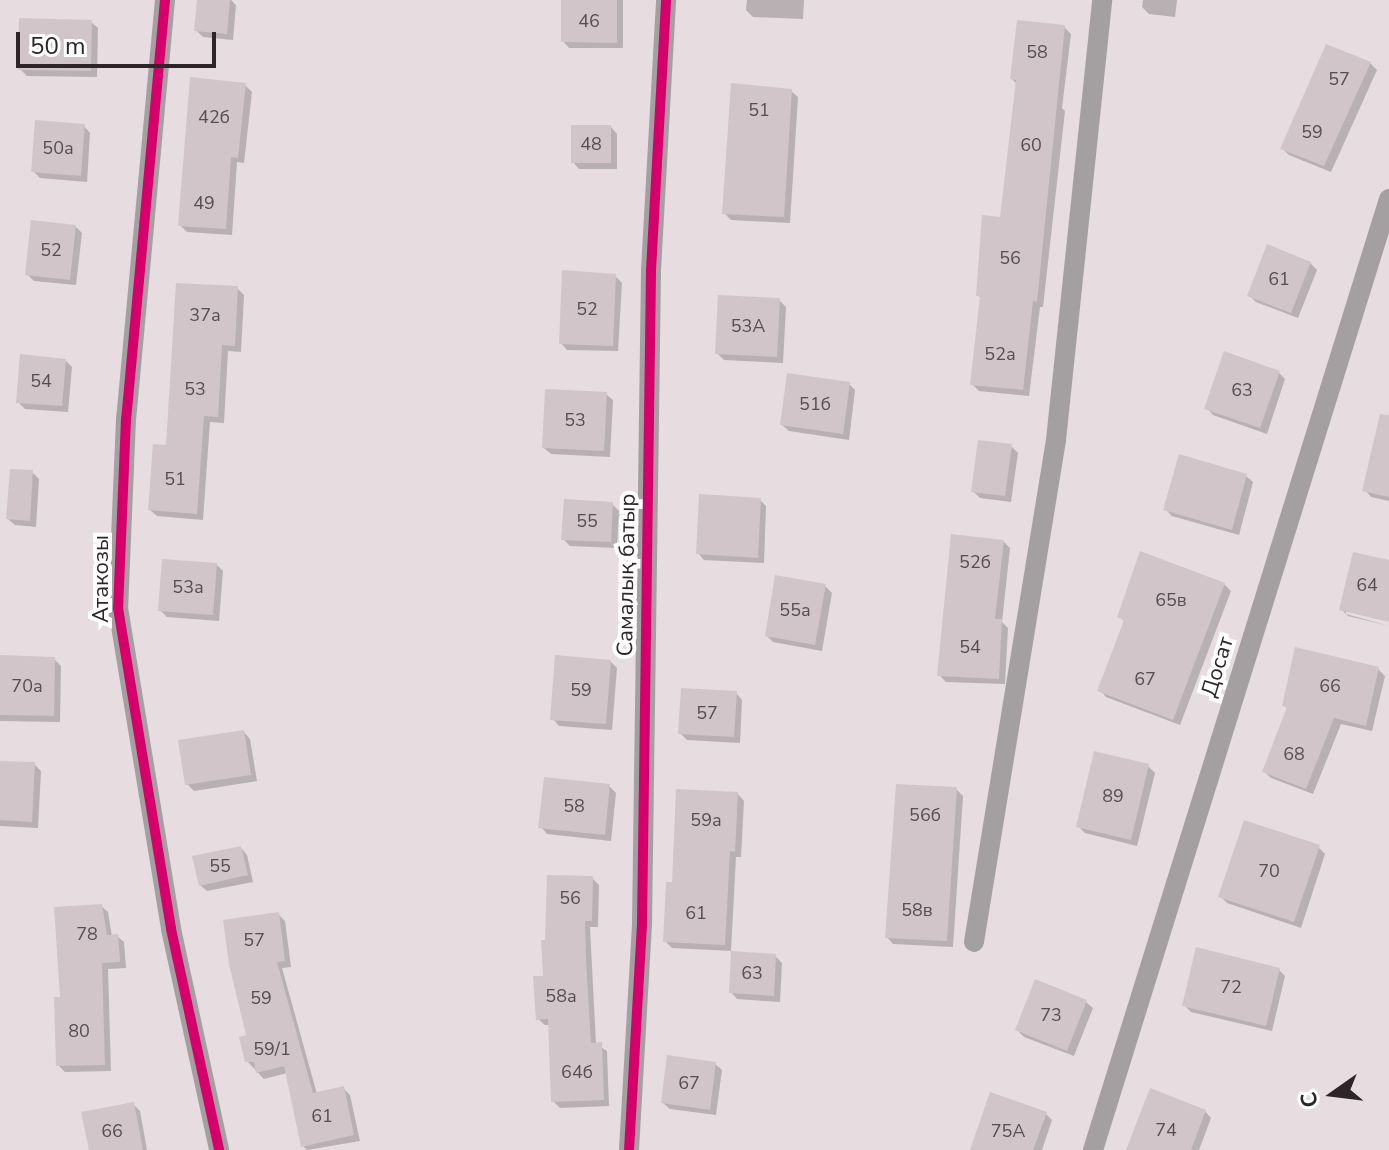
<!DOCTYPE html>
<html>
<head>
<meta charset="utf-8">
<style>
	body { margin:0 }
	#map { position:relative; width:1389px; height:1150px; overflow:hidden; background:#e7dcdf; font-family:"Nunito Sans",sans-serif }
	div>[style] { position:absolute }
	.shadow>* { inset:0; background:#0003 }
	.building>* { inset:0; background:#d2c5c9 }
	.street>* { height:20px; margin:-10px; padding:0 10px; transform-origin:10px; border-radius:10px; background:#a4a0a1 }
	.cycleway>* { height:10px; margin:-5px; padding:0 5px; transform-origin:5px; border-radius:5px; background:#d6006c }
	span { translate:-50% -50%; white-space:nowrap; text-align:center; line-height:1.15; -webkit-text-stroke:8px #fff; paint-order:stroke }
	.number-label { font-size:18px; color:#564e50 }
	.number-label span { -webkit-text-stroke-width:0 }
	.street-label { font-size:22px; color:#2c2628 }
	.north { position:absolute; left:1293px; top:1054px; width:80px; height:80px; -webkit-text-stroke:6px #fff; paint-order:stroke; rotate:256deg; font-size:22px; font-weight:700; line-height:32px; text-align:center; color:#2c2628 }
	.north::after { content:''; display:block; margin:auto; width:28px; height:36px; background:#2c2628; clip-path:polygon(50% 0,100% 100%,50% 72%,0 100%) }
	.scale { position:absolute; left:16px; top:32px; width:200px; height:36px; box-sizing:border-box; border:4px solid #2c2628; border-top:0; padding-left:10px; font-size:24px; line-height:28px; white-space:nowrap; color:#2c2628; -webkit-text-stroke:6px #fff; paint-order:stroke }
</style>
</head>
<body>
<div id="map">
	<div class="shadow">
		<div style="clip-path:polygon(199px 0,231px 0,236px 5px,233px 40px,203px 37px,196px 30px)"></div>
		<div style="clip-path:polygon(563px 0,623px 0,623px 48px,569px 48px,563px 41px)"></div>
		<div style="clip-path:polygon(747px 0,804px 0,803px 19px,753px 17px,746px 10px)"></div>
		<div style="clip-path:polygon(1143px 0,1177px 0,1175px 17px,1149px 14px,1142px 7px)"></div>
		<div style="clip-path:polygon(91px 22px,98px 28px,97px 77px,27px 76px,20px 69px)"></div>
		<div style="clip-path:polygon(1064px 27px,1071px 34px,1062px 108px,1065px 111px,1043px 307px,1040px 307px,1029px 396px,979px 391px,972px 384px,982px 300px,978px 295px,1002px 219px,1017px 84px,1012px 79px)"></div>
		<div style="clip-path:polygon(1370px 63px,1377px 70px,1331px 172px,1289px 155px,1283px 149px)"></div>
		<div style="clip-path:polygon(245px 85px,252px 92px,244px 163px,237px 162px,232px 235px,187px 232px,180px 225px)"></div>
		<div style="clip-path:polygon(791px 91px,798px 97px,790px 223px,731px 220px,724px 213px)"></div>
		<div style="clip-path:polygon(84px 126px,90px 133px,87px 182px,40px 178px,33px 171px)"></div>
		<div style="clip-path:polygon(611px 127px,617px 134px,617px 169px,579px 169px,573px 162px)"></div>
		<div style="clip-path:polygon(75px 226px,82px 233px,76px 285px,34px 281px,27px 274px)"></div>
		<div style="clip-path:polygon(1310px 263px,1317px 270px,1298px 318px,1256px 302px,1249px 295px)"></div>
		<div style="clip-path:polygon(615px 276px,622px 283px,618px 351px,567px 350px,561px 343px)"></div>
		<div style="clip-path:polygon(237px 288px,244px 295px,241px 352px,228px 351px,224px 423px,210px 422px,203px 520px,157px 516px,150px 510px,168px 447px)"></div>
		<div style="clip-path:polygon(779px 300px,786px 307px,783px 363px,724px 360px,717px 353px)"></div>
		<div style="clip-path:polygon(65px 360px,72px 367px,68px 412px,25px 409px,18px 402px)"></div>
		<div style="clip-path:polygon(1279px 373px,1285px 379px,1267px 434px,1213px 415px,1207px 408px)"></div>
		<div style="clip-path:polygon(849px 384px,855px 390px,849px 440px,789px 431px,782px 425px)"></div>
		<div style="clip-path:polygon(606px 394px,613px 400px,610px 457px,551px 454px,544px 448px)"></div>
		<div style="clip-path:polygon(1389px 438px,1389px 501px,1371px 497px,1365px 490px)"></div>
		<div style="clip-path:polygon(1011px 446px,1018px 453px,1011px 502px,980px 498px,973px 491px)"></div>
		<div style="clip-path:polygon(32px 472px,39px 479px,36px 527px,15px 525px,8px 519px)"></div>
		<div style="clip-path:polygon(1246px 476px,1253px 482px,1239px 535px,1172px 516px,1166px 510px)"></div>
		<div style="clip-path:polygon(760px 500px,766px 506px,764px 563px,704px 560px,698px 553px)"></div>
		<div style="clip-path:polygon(612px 504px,619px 511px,617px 548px,570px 546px,563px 539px)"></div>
		<div style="clip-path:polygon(1003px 541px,1010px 548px,1002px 622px,1008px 628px,1005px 684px,946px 682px,939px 675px)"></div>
		<div style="clip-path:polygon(1389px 562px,1389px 620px,1346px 610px,1346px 614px,1389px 626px,1348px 616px,1341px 609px)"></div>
		<div style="clip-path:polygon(216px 564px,223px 571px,219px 621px,167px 617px,160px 610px)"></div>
		<div style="clip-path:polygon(1224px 584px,1231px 591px,1180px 725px,1106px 697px,1100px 690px,1125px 622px,1119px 616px)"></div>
		<div style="clip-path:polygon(825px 586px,832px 593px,822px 651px,773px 642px,767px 636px)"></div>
		<div style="clip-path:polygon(0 657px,54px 659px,61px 666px,60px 722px,0 721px)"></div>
		<div style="clip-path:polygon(610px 661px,617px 668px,612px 730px,559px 726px,553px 719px)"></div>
		<div style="clip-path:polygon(1378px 669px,1385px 676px,1372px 731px,1341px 724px,1313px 794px,1271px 778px,1264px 771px,1288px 709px,1284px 705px)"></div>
		<div style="clip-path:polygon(736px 693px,742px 700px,740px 743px,687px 740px,680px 733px)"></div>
		<div style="clip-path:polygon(244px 732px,250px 739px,257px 781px,194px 791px,187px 784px)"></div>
		<div style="clip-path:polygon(0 763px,34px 764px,41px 771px,38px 828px,0 826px)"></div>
		<div style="clip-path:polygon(1148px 766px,1155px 773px,1137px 846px,1085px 833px,1079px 827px)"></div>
		<div style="clip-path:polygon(609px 786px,616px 793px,611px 841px,547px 834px,541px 827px)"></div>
		<div style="clip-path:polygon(956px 789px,963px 796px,953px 947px,893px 944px,887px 937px)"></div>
		<div style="clip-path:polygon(738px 794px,744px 801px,741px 857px,736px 857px,731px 951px,672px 948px,665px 941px,674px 884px)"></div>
		<div style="clip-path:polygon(1318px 847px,1325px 854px,1301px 928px,1227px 903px,1220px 896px)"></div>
		<div style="clip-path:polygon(241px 848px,247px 855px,253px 882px,207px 891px,200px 885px)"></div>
		<div style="clip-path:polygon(592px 878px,599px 885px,598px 927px,590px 927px,596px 1044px,607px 1051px,609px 1106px,560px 1108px,553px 1101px,551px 1025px,545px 1025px,538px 1019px,547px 942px)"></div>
		<div style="clip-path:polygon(101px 906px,108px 912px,112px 937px,117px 936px,124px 942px,126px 968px,108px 969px,111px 1071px,65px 1072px,58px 1065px,62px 999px)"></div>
		<div style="clip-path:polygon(278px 914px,285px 921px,291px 967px,282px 968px,317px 1094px,343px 1088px,350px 1095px,360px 1141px,307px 1150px,303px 1146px,287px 1073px,264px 1079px,247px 1061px,249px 1036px)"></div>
		<div style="clip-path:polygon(775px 956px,782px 963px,780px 1002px,737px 999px,731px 992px)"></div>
		<div style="clip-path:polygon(1279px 970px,1285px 976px,1272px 1031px,1191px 1012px,1184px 1005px)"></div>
		<div style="clip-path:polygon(1086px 1002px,1093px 1008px,1074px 1056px,1024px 1037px,1017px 1030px)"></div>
		<div style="clip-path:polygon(715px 1064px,722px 1070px,716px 1115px,670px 1109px,663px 1103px)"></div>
		<div style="clip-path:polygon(133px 1104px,140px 1111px,147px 1150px,91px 1150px)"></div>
		<div style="clip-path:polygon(1205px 1111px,1211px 1118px,1199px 1150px,1129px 1150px)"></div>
		<div style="clip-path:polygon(1046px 1114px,1052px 1120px,1042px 1150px,972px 1150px)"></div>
	</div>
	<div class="building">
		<div style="clip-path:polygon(197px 0,230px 0,227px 34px,194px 31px)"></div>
		<div style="clip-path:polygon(561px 0,617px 0,617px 43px,561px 42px)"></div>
		<div style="clip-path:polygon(19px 18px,92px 20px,91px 71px,18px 70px)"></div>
		<div style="clip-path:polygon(1017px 20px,1065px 25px,1037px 302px,1033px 301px,1023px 390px,970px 385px,980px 296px,976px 296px,982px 215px,1000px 217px,1016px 80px,1010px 79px)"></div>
		<div style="clip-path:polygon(1326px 44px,1371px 62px,1324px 166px,1280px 149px)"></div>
		<div style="clip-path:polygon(190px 77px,246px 83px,238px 158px,231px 157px,226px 229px,178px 226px)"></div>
		<div style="clip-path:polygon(731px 83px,792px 89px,784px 217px,722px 214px)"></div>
		<div style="clip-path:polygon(35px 120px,85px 124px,81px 176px,31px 172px)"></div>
		<div style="clip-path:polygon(571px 125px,611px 125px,611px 163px,571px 163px)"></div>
		<div style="clip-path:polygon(31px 220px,76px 225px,70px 280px,25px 275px)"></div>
		<div style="clip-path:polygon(1267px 244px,1311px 262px,1291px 313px,1247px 296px)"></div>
		<div style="clip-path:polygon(562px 270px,616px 274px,613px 346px,559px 344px)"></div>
		<div style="clip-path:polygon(176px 283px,238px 286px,235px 346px,222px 345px,218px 417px,204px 416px,197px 514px,148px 510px,153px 444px,166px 445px)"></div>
		<div style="clip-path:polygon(718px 295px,780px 298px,777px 357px,715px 354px)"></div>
		<div style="clip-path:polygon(1224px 351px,1280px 371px,1260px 428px,1204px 409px)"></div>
		<div style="clip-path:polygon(20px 354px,66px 359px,62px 406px,16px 403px)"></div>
		<div style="clip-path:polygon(787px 373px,850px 382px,843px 434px,780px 425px)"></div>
		<div style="clip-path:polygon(545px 389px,607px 392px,604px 451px,542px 448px)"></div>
		<div style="clip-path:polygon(1380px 414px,1389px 415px,1389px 497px,1362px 491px)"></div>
		<div style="clip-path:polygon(978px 440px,1012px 444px,1005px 496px,971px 492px)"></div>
		<div style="clip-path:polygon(1179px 454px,1247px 474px,1232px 530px,1163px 510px)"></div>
		<div style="clip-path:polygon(10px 469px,33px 470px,30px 521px,6px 519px)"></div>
		<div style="clip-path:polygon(699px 494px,761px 498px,758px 558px,696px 554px)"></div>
		<div style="clip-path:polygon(564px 499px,613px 502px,611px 542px,561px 540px)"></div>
		<div style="clip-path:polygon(951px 534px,1004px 540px,995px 619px,1002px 619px,999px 679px,937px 676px)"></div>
		<div style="clip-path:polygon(1140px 551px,1225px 583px,1173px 720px,1097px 691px,1124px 620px,1117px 617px)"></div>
		<div style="clip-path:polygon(1353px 552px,1389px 560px,1389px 622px,1339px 610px)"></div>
		<div style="clip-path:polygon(162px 559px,217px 563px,213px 615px,158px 611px)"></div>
		<div style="clip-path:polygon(775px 575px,826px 584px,815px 645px,765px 636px)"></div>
		<div style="clip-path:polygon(1295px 647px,1379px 667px,1366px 726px,1334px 718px,1306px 789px,1262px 772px,1287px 707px,1282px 706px)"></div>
		<div style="clip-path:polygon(0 655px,55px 657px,54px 716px,0 715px)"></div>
		<div style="clip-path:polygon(555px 655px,611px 660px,606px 724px,550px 720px)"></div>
		<div style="clip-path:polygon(681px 688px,737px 691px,734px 737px,678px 734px)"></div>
		<div style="clip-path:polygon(244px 730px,251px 775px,185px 785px,178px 740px)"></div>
		<div style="clip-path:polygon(1094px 751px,1149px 764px,1131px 840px,1076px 827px)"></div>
		<div style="clip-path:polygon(0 761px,35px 762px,32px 822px,0 820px)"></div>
		<div style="clip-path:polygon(544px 777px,610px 784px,605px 835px,538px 828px)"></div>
		<div style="clip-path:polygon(896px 784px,957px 787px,947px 941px,885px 938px)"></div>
		<div style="clip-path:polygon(676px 789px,738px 792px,735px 852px,730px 851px,725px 945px,663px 942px,666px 882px,672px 882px)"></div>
		<div style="clip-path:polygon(1244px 820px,1320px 845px,1294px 922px,1218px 897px)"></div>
		<div style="clip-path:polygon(241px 846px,248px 875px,199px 886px,192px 856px)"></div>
		<div style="clip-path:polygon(547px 875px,593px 876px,592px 921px,585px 921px,586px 960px,591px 1043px,602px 1042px,604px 1100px,551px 1102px,548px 1019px,536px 1020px,533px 976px,543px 976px,541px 940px,545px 940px)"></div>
		<div style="clip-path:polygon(102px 904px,107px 935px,118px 934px,120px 962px,102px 963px,105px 1065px,56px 1066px,54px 997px,60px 997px,54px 907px)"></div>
		<div style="clip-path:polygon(279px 912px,285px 961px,277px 962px,313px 1093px,344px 1086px,354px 1135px,301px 1147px,284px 1066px,256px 1073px,254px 1062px,245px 1062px,239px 1037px,246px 1035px,229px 964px,223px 920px)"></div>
		<div style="clip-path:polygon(1196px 947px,1280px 968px,1266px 1026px,1182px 1006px)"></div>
		<div style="clip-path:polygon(731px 951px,776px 954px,774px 996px,729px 993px)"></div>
		<div style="clip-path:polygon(1035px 979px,1087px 1000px,1067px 1051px,1015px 1030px)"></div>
		<div style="clip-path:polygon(667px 1055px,716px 1062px,710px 1110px,661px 1103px)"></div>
		<div style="clip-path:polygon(1150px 1088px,1206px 1110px,1191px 1150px,1126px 1150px)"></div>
		<div style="clip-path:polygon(990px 1092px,1047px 1112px,1033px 1150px,970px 1150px)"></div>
		<div style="clip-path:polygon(134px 1102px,143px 1150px,89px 1150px,81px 1112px)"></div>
	</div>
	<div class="street">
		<div style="left:165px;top:0;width:421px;rotate:95.3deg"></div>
		<div style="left:126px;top:419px;width:189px;rotate:92.4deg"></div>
		<div style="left:118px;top:608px;width:325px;rotate:80.6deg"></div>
		<div style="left:171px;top:929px;width:226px;rotate:77.7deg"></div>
		<div style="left:974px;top:942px;width:509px;rotate:-80.72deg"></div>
		<div style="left:1056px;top:440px;width:442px;rotate:-84deg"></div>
		<div style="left:629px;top:1150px;width:226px;rotate:-86.7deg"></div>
		<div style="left:642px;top:924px;width:654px;rotate:-89.21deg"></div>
		<div style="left:651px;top:270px;width:270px;rotate:-86.8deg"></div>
		<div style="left:1093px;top:1150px;width:996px;rotate:-72.71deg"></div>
	</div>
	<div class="cycleway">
		<div style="left:165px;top:0;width:421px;rotate:95.3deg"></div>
		<div style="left:126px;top:419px;width:189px;rotate:92.4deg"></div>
		<div style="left:118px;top:608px;width:325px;rotate:80.6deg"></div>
		<div style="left:171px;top:929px;width:226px;rotate:77.7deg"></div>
		<div style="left:629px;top:1150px;width:226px;rotate:-86.7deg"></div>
		<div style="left:642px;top:924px;width:654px;rotate:-89.21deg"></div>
		<div style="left:651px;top:270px;width:270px;rotate:-86.8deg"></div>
	</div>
	<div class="number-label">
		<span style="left:589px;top:21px">46</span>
		<span style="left:1037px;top:52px">58</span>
		<span style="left:1339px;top:79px">57</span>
		<span style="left:759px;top:110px">51</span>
		<span style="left:214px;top:117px">42б</span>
		<span style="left:1312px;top:132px">59</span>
		<span style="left:591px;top:144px">48</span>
		<span style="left:1031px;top:145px">60</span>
		<span style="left:58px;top:148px">50а</span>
		<span style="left:204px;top:203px">49</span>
		<span style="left:51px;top:250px">52</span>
		<span style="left:1010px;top:258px">56</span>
		<span style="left:1279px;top:279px">61</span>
		<span style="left:587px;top:309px">52</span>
		<span style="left:205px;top:315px">37а</span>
		<span style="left:748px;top:326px">53А</span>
		<span style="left:1000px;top:354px">52а</span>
		<span style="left:41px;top:381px">54</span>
		<span style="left:195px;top:389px">53</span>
		<span style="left:1242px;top:390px">63</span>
		<span style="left:815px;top:404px">51б</span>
		<span style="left:575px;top:420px">53</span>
		<span style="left:175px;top:479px">51</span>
		<span style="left:587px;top:521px">55</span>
		<span style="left:975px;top:562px">52б</span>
		<span style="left:1367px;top:585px">64</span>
		<span style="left:188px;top:587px">53а</span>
		<span style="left:1171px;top:600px">65в</span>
		<span style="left:795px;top:610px">55а</span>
		<span style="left:970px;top:647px">54</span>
		<span style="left:1145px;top:679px">67</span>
		<span style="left:27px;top:686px">70а</span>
		<span style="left:1330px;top:686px">66</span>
		<span style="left:581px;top:690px">59</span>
		<span style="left:707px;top:713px">57</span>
		<span style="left:1294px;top:754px">68</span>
		<span style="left:1113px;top:796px">89</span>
		<span style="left:574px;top:806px">58</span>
		<span style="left:925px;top:815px">56б</span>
		<span style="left:706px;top:820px">59а</span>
		<span style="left:220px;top:866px">55</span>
		<span style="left:1269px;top:871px">70</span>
		<span style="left:570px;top:898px">56</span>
		<span style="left:917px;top:910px">58в</span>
		<span style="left:696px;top:913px">61</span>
		<span style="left:87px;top:934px">78</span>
		<span style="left:254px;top:940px">57</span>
		<span style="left:752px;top:973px">63</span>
		<span style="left:1231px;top:987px">72</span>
		<span style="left:561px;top:996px">58а</span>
		<span style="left:261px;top:998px">59</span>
		<span style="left:1051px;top:1015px">73</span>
		<span style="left:79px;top:1031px">80</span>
		<span style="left:272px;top:1049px">59/1</span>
		<span style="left:577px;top:1072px">64б</span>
		<span style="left:689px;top:1083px">67</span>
		<span style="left:322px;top:1116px">61</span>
		<span style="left:1166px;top:1130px">74</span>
		<span style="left:112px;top:1131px">66</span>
		<span style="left:1008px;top:1131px">75А</span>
	</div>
	<div class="street-label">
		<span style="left:627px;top:575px;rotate:-89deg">Самалық батыр</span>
		<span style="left:102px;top:579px;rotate:-90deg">Атакозы</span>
		<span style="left:1218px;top:667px;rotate:-73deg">Досат</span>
	</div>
	<div class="north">С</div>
	<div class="scale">50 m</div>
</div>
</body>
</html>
